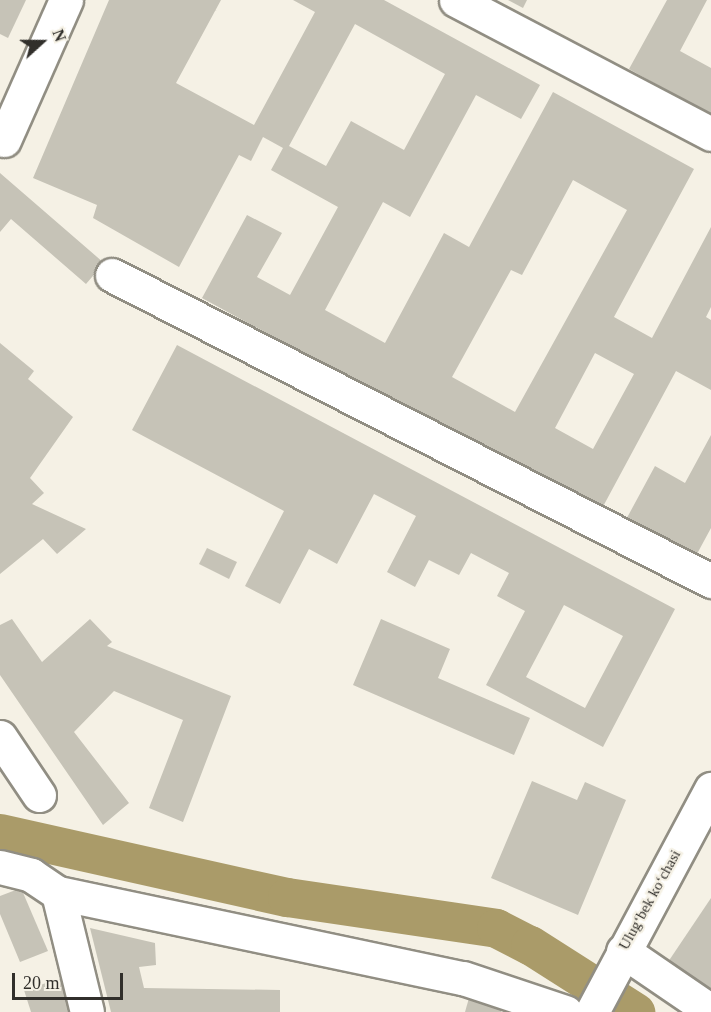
<!DOCTYPE html>
<html>
<head>
<meta charset="utf-8">
<style>
	body { margin:0 }
	#map { position:relative; width:711px; height:1012px; overflow:hidden; background:#f5f1e5; font-family:"Times New Roman",serif }
	div>[style] { position:absolute }
	.canal>* { height:39px; margin:-19.5px; padding:0 19.5px; transform-origin:19.5px; border-radius:19.5px; background:#aa9b69 }
	.building>* { inset:0; background:#c6c3b7 }
	.roads { filter:drop-shadow(2px 0 #918e83) drop-shadow(-2px 0 #918e83) drop-shadow(0 2px #918e83) drop-shadow(0 -2px #918e83) }
	.minor>* { height:33px; margin:-16.5px; padding:0 16.5px; transform-origin:16.5px; border-radius:16.5px; background:#fff }
	span { translate:-50% -50%; white-space:nowrap; text-align:center; line-height:1.15; -webkit-text-stroke:4.5px #f5f1e5; paint-order:stroke }
	.street-label { font-size:15px; color:#312f2b }
	.north { position:absolute; left:12px; top:12px; width:60px; height:60px; -webkit-text-stroke:4px #f5f1e5; paint-order:stroke; rotate:69deg; font-size:16px; font-weight:700; line-height:24px; text-align:center; color:#312f2b }
	.north::after { content:''; display:block; margin:auto; width:21px; height:27px; background:#312f2b; clip-path:polygon(50% 0,100% 100%,50% 72%,0 100%) }
	.scale { position:absolute; left:12px; top:973px; width:111px; height:27px; box-sizing:border-box; border:3px solid #312f2b; border-top:0; padding-left:8px; font-size:18px; line-height:21px; white-space:nowrap; color:#312f2b; -webkit-text-stroke:4px #f5f1e5; paint-order:stroke }
</style>
</head>
<body>
<div id="map">
	<div class="canal">
		<div style="left:0;top:833px;width:294px;rotate:12.6deg"></div>
		<div style="left:287px;top:897px;width:211px;rotate:8.4deg"></div>
		<div style="left:496px;top:928px;width:38px;rotate:27deg"></div>
		<div style="left:530px;top:945px;width:125px;rotate:32.5deg"></div>
	</div>
	<div class="building">
		<div style="clip-path:polygon(0 0,26px 0,8px 38px,0 34px)"></div>
		<div style="clip-path:polygon(evenodd,109px 0,221px 0,176px 83px,254px 125px,315px 12px,293px 0,384px 0,540px 85px,521px 119px,476px 95px,410px 217px,383px 202px,325px 310px,385px 343px,444px 233px,469px 247px,553px 92px,694px 169px,614px 317px,652px 338px,711px 227px,711px 307px,706px 317px,711px 320px,711px 390px,676px 371px,599px 514px,202px 298px,247px 215px,282px 233px,257px 277px,290px 295px,338px 207px,271px 170px,283px 148px,263px 137px,251px 161px,239px 155px,179px 267px,93px 218px,97px 205px,33px 178px,109px 0,355px 24px,445px 74px,404px 150px,351px 121px,326px 166px,289px 146px,355px 24px,109px 0,573px 180px,627px 210px,515px 412px,452px 377px,511px 270px,522px 275px,573px 180px,109px 0,595px 353px,634px 374px,593px 449px,555px 428px,595px 353px)"></div>
		<div style="clip-path:polygon(508px 0,527px 0,523px 8px)"></div>
		<div style="clip-path:polygon(667px 0,707px 0,680px 51px,711px 68px,711px 115px,629px 69px)"></div>
		<div style="clip-path:polygon(0 173px,104px 263px,86px 284px,11px 219px,0 232px)"></div>
		<div style="clip-path:polygon(0 343px,34px 371px,28px 379px,73px 417px,30px 478px,44px 493px,32px 504px,86px 529px,57px 554px,43px 539px,0 574px)"></div>
		<div style="clip-path:polygon(evenodd,177px 345px,675px 609px,603px 747px,486px 685px,525px 611px,497px 596px,509px 573px,471px 553px,459px 575px,429px 560px,415px 587px,387px 572px,416px 516px,374px 494px,337px 564px,309px 549px,280px 604px,245px 586px,284px 511px,132px 430px,177px 345px,564px 605px,623px 636px,585px 708px,526px 677px,564px 605px)"></div>
		<div style="clip-path:polygon(711px 435px,711px 528px,691px 565px,622px 527px,655px 466px,685px 483px)"></div>
		<div style="clip-path:polygon(207px 548px,237px 562px,229px 579px,199px 564px)"></div>
		<div style="clip-path:polygon(12px 619px,42px 662px,90px 619px,112px 642px,107px 646px,231px 696px,183px 822px,149px 808px,183px 720px,114px 691px,74px 732px,129px 803px,103px 825px,0 675px,0 625px)"></div>
		<div style="clip-path:polygon(381px 619px,450px 649px,438px 678px,530px 718px,514px 755px,353px 685px)"></div>
		<div style="clip-path:polygon(532px 781px,577px 800px,585px 782px,626px 800px,578px 915px,491px 878px)"></div>
		<div style="clip-path:polygon(21px 888px,48px 951px,20px 962px,0 914px,0 896px)"></div>
		<div style="clip-path:polygon(711px 898px,711px 991px,668px 962px)"></div>
		<div style="clip-path:polygon(90px 928px,155px 943px,156px 965px,139px 967px,144px 988px,280px 990px,280px 1012px,111px 1012px)"></div>
		<div style="clip-path:polygon(62px 978px,72px 1012px,31px 1012px,24px 990px)"></div>
		<div style="clip-path:polygon(471px 991px,504px 1001px,501px 1012px,465px 1012px)"></div>
	</div>
	<div class="roads">
		<div class="minor">
			<div style="left:456px;top:0;width:288px;rotate:27.7deg"></div>
			<div style="left:4px;top:140px;width:153px;rotate:-66.1deg"></div>
			<div style="left:112px;top:275px;width:673px;rotate:27.06deg"></div>
			<div style="left:0;top:737px;width:70px;rotate:56.1deg"></div>
			<div style="left:0;top:867px;width:32px;rotate:14deg"></div>
			<div style="left:31px;top:875px;width:32px;rotate:34deg"></div>
			<div style="left:58px;top:893px;width:414px;rotate:11.9deg"></div>
			<div style="left:463px;top:978px;width:108px;rotate:18.4deg"></div>
			<div style="left:58px;top:893px;width:122px;rotate:76.3deg"></div>
			<div style="left:623px;top:951px;width:107px;rotate:34.3deg"></div>
			<div style="left:592px;top:1012px;width:253px;rotate:-61.9deg"></div>
		</div>
	</div>
	<div class="street-label">
		<span style="left:650px;top:900px;rotate:-61deg">Ulugʻbek koʻchasi</span>
	</div>
	<div class="north">N</div>
	<div class="scale">20 m</div>
</div>
</body>
</html>
